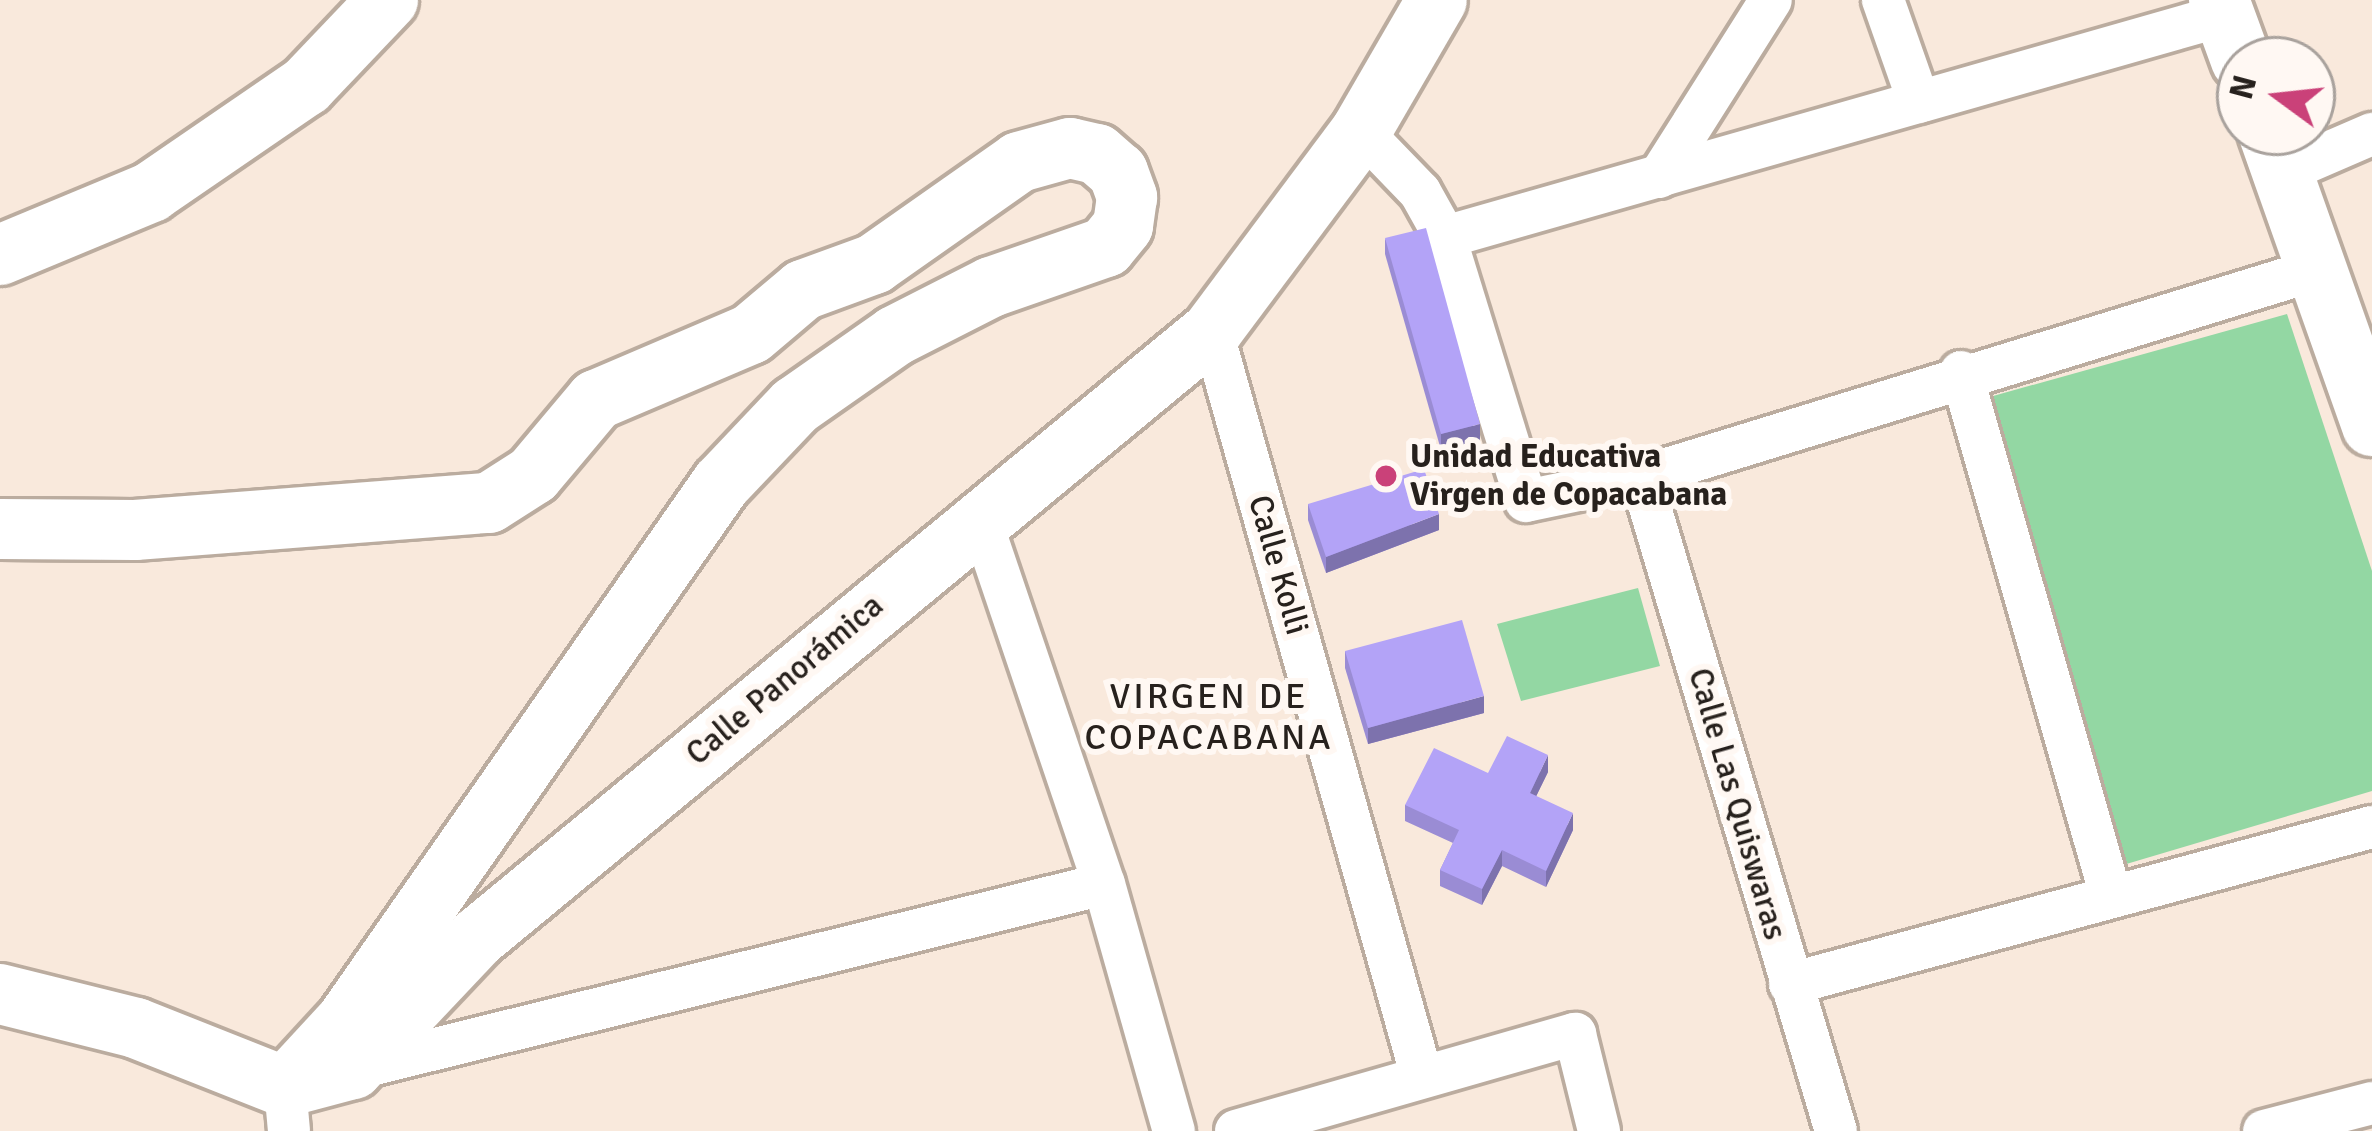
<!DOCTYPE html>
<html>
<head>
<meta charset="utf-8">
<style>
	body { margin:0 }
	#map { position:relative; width:2372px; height:1131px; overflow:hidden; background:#f9e9dc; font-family:Signika,sans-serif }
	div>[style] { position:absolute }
	.green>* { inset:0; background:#93d7a3 }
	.roads { filter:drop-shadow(3px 0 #bbac9f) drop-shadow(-3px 0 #bbac9f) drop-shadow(0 3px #bbac9f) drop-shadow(0 -3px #bbac9f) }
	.street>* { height:42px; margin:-21px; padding:0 21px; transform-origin:21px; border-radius:21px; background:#fff }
	.secondary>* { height:60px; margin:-30px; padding:0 30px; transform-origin:30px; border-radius:30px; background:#fff }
	.wall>* { inset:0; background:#9a8cd4 }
	.shaded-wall>* { inset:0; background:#7d72ad }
	.building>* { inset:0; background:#b3a3f7 }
	.dots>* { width:33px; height:33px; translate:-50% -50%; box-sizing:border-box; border:6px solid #fff8f3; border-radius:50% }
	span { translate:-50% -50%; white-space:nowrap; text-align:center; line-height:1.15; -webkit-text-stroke:12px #fff8f3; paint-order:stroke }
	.poi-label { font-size:33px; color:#27211d; font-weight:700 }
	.left { translate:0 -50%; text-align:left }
	.street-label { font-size:33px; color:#27211d }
	.neighbourhood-label { font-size:36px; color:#27211d; letter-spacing:3px }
	.north { position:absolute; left:2216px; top:36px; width:120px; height:120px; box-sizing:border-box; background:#fff8f3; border:3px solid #a9a29d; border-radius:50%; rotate:285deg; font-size:33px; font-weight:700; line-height:48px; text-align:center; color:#27211d }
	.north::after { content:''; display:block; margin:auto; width:42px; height:54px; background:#ca4179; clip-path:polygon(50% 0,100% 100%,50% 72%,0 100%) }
</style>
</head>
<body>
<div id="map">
	<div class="green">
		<div style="clip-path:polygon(2287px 314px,2372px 571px,2372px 791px,2123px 865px,1986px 398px)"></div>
		<div style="clip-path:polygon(1638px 588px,1660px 666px,1521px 701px,1497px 624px)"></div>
	</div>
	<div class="roads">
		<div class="street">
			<div style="left:1883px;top:0;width:108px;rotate:70.6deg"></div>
			<div style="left:1361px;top:131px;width:85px;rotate:46deg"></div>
			<div style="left:1420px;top:192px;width:51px;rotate:60.9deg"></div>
			<div style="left:1445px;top:237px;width:276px;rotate:72.9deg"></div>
			<div style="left:1526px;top:501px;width:117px;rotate:-11.8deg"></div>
			<div style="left:1641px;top:477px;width:708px;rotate:-17.08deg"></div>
			<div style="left:2284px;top:172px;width:96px;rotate:-23.4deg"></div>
			<div style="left:1659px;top:177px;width:209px;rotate:-57.7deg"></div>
			<div style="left:1445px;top:237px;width:810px;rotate:-15.91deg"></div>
			<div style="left:1212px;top:331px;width:775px;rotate:74.28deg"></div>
			<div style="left:1961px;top:372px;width:545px;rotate:74.03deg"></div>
			<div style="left:1641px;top:477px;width:682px;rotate:73.4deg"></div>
			<div style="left:980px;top:518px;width:386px;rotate:71.3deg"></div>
			<div style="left:1104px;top:884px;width:257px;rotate:74.2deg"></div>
			<div style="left:1790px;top:984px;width:603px;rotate:-15.1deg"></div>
			<div style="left:354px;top:1069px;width:772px;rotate:-13.86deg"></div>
			<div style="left:285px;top:1087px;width:44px;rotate:84.8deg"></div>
			<div style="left:1236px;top:1131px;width:353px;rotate:-16deg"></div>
			<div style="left:1575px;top:1034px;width:100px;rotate:76.1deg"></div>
			<div style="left:2264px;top:1131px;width:112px;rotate:-14.5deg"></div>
		</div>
		<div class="secondary">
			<div style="left:2219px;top:0;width:64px;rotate:69.9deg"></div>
			<div style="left:2268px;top:132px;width:312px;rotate:70.5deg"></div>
			<div style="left:0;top:255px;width:164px;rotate:-22.6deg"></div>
			<div style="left:151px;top:192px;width:188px;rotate:-34.4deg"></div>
			<div style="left:306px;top:86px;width:119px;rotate:-46.4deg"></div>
			<div style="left:0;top:529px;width:135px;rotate:0.4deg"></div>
			<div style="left:135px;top:530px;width:355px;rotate:-4.4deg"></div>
			<div style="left:489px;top:503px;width:52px;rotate:-32.5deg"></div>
			<div style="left:533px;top:475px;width:98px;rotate:-50deg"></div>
			<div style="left:596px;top:400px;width:168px;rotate:-23.1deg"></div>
			<div style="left:751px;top:334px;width:68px;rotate:-40.2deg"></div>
			<div style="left:803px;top:290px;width:76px;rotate:-20.1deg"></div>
			<div style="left:874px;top:264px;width:177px;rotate:-35.1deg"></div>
			<div style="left:1019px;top:162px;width:53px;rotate:-15.4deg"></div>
			<div style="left:1070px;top:148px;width:28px;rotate:13deg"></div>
			<div style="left:1097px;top:154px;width:28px;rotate:41deg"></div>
			<div style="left:1118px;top:172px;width:27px;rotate:70deg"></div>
			<div style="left:1127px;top:197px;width:29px;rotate:98deg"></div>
			<div style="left:1123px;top:226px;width:27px;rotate:129deg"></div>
			<div style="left:1106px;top:247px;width:122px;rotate:160.8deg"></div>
			<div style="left:991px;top:287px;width:108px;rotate:153deg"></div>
			<div style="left:895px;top:336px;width:122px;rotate:145deg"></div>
			<div style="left:795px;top:406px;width:108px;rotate:133.5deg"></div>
			<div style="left:721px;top:484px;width:655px;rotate:124.93deg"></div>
			<div style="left:346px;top:1021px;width:90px;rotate:132.7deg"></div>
			<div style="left:0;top:994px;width:140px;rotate:14deg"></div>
			<div style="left:136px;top:1028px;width:160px;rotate:21.6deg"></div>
			<div style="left:285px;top:1087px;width:70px;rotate:-14.8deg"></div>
			<div style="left:353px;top:1069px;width:182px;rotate:-46.6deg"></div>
			<div style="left:478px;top:937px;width:952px;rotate:-39.54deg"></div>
			<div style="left:1212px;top:331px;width:249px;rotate:-53.3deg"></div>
			<div style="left:1361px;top:131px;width:151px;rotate:-59.9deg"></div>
		</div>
	</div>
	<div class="wall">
		<div style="clip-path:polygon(1385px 238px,1480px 441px,1441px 450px,1385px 254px)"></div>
		<div style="clip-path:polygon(1308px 504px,1439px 530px,1326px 573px,1308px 520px)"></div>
		<div style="clip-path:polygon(1345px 651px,1484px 713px,1368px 744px,1345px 668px)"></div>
		<div style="clip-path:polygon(1548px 772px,1536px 796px,1573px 830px,1546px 887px,1502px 866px,1482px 905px,1440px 886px,1440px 870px,1453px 843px,1405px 821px,1405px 805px,1488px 773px)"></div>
	</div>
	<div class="shaded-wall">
		<div style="clip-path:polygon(1480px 424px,1480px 441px,1441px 450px,1441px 434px)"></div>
		<div style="clip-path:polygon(1439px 514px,1439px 530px,1326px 573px,1326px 557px)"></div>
		<div style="clip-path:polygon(1484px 696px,1484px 713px,1368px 744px,1368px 728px)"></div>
		<div style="clip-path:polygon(1548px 755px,1548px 772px,1530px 809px,1530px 793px)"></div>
		<div style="clip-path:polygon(1573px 813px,1573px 830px,1546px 887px,1546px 871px)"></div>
		<div style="clip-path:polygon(1502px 850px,1502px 866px,1482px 905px,1482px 889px)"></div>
	</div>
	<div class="building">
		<div style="clip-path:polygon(1426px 228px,1480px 424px,1441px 434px,1385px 238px)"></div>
		<div style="clip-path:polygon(1424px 469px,1439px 514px,1326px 557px,1308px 504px)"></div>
		<div style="clip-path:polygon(1462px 620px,1484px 696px,1368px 728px,1345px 651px)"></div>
		<div style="clip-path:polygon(1507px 736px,1548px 755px,1530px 793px,1573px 813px,1546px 871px,1502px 850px,1482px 889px,1440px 870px,1459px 830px,1405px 805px,1434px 748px,1488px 773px)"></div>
	</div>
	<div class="dots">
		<div style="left:1386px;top:476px;background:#ca4179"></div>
	</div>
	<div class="poi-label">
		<span class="left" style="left:1410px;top:476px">Unidad Educativa<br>Virgen de Copacabana</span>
	</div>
	<div class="street-label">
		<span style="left:1278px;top:565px;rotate:74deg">Calle Kolli</span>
		<span style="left:785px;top:680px;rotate:-40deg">Calle Panorámica</span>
		<span style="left:1737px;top:804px;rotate:74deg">Calle Las Quiswaras</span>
	</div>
	<div class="neighbourhood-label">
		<span style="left:1209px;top:717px">VIRGEN DE<br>COPACABANA</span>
	</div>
	<div class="north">N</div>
</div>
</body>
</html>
